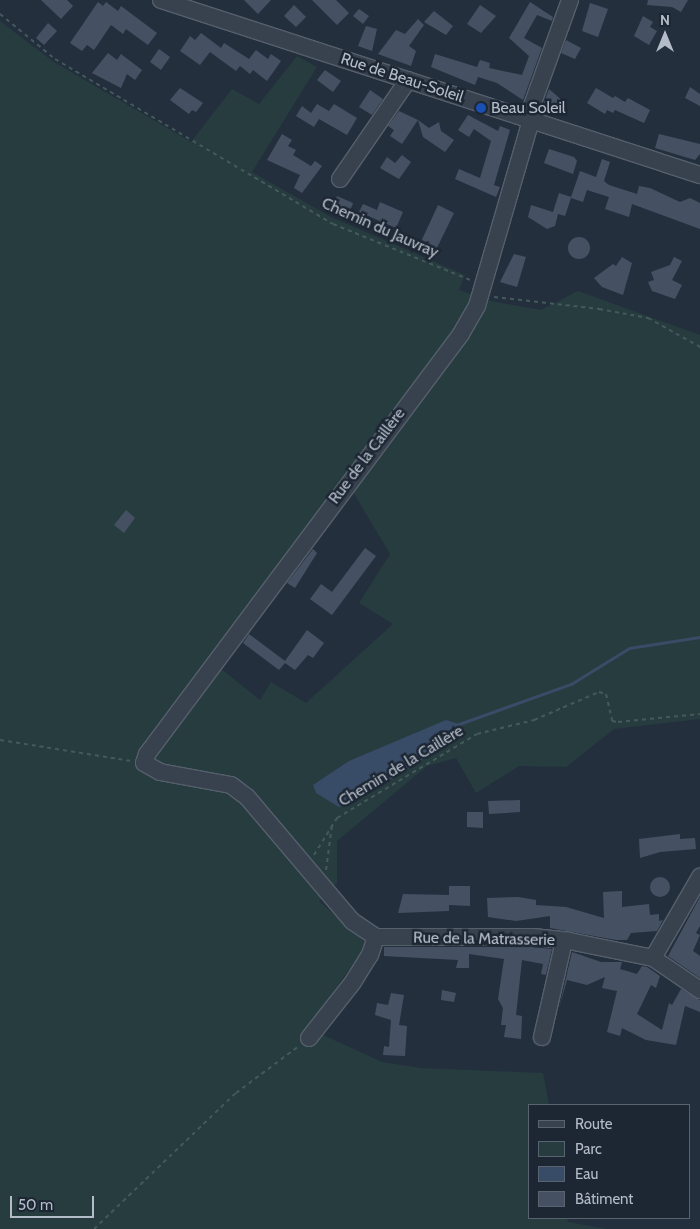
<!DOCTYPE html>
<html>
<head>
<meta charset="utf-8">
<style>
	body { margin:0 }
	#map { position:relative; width:700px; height:1229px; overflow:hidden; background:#242f3e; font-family:Cabin,sans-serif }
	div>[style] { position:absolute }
	.green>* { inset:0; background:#263c3f }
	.water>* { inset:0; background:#394c67 }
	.stream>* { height:3px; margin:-1.5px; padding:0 1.5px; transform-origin:1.5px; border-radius:1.5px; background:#394c67 }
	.building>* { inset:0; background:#455162 }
	.round { border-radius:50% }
	.path>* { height:2px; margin-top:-1px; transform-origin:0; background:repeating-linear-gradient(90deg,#44595c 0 4px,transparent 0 8px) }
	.roads { filter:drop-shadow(1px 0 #565f6c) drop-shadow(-1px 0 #565f6c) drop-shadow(0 1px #565f6c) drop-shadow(0 -1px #565f6c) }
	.minor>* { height:16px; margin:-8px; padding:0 8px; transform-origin:8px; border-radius:8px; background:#38414e }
	.dots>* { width:14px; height:14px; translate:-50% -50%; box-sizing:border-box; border:2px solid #1d2633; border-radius:50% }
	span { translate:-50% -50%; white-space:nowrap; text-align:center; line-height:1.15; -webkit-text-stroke:5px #1d2633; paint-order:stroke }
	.street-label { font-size:16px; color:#b4bcc9 }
	.poi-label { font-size:16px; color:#b4bcc9 }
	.left { translate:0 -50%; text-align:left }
	.legend { position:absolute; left:528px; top:1104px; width:162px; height:115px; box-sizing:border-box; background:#1d2633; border:1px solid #59626f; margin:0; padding:6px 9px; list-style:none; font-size:15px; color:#b4bcc9 }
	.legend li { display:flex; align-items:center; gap:10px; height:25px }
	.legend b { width:25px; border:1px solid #59626f }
	.north { position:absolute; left:640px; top:10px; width:50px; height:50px; -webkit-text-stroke:4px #1d2633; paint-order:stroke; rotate:0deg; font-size:14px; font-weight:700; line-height:20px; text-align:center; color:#b4bcc9 }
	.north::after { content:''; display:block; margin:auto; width:18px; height:22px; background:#b4bcc9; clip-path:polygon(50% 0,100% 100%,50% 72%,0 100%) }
	.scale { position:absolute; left:10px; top:1196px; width:84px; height:22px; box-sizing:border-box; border:2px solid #b4bcc9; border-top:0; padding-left:6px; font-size:15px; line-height:18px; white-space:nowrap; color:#b4bcc9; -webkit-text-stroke:4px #1d2633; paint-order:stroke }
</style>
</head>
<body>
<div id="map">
	<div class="green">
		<div style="clip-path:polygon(evenodd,0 21px,54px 62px,191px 142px,232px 89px,259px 104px,297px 56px,317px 67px,252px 172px,331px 217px,465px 275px,459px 290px,491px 301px,541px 310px,578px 291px,700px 335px,700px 719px,614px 729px,566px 767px,519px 766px,476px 793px,456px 758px,427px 766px,337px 841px,337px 883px,319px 901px,367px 944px,308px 1028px,382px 1062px,421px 1068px,543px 1073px,549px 1105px,529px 1105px,529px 1218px,567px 1218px,568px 1222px,607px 1229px,0 1229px,0 21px,338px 484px,350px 487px,390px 554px,359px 603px,393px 624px,306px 703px,271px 682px,260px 700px,210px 660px,338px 484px)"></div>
	</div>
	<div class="water">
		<div style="clip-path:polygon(446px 720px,459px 724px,464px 734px,380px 786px,339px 807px,316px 793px,313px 785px,349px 761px)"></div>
	</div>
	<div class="stream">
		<div style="left:459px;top:724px;width:119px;rotate:-19.7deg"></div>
		<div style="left:571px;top:684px;width:68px;rotate:-31.8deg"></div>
		<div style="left:629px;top:648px;width:72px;rotate:-8.8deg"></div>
	</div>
	<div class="building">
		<div style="clip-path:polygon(41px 0,67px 0,73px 6px,61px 19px)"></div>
		<div style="clip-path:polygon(244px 0,271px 0,258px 14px)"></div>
		<div style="clip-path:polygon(312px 0,336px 0,349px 13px,337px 25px)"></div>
		<div style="clip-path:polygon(648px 0,688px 0,681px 12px,672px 7px,647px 5px)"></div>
		<div style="clip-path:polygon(98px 2px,103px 6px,106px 2px,118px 11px,121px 6px,157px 33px,148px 45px,126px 29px,123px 34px,111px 25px,94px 50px,87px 45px,82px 51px,70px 43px)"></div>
		<div style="clip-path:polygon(530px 2px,553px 17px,552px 21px,537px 15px,524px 38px,542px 48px,523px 100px,497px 83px,478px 77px,475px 85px,431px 67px,435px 54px,477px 67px,480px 60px,490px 63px,489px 68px,522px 75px,529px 56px,509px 38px)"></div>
		<div style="clip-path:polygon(590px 3px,608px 9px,598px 37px,582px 31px)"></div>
		<div style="clip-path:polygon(294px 5px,306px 17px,296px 27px,284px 16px)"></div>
		<div style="clip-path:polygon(480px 5px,496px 16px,481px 33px,467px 24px)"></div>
		<div style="clip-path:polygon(359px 9px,369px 16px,363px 24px,353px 16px)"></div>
		<div style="clip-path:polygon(434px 11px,453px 26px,446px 35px,424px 22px)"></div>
		<div style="clip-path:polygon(643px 16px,653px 22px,650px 27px,657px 31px,649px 45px,634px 36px)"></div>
		<div style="clip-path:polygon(418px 19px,424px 25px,409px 46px,416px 51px,411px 66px,378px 54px,396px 30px,405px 34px)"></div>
		<div style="clip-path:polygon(48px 23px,57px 31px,44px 45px,36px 38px)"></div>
		<div style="clip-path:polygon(366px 26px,377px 29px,372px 51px,358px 46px)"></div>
		<div style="clip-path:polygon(201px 33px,221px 48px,224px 43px,249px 59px,256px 50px,268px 59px,271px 54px,281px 61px,267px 81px,253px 70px,250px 74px,240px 66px,236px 71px,210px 52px,200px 65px,180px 51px,190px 36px,195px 40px)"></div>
		<div style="clip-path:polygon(566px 40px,581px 48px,575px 59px,561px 53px)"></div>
		<div style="clip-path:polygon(159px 49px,170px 57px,161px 70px,150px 62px)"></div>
		<div style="clip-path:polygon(108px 53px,117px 60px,121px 54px,142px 70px,135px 80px,127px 74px,121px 88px,92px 73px)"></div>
		<div style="clip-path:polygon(325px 70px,341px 81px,333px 92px,317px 80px)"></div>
		<div style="clip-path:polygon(690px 87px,700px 94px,700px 106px,685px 98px)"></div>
		<div style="clip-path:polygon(180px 88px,203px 103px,196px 112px,192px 110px,189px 114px,170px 100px)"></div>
		<div style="clip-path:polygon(596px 88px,613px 98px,615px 96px,625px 102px,628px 98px,650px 110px,644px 123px,615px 110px,613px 113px,607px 110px,605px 114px,587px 103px)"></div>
		<div style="clip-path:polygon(549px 89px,564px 102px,561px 112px,542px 108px)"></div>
		<div style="clip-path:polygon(370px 90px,383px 99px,372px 115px,359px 107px)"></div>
		<div style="clip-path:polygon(317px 104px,329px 111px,334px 104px,357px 118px,347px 135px,319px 119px,314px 127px,296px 116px,302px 106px,311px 113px)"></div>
		<div style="clip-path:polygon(399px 111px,418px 120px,402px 144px,390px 136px,394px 130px,388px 126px)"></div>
		<div style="clip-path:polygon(468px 115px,498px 131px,500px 126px,510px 130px,494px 185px,500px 187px,496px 197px,455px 179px,459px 169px,480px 178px,491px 141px,474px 129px,469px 137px,458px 130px)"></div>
		<div style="clip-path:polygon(418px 120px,429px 128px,439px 122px,441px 131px,454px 140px,445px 152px,423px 137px)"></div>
		<div style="clip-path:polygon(282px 134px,292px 140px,288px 146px,296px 150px,293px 155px,311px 166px,315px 161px,322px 166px,302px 193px,294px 188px,300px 175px,267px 160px)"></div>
		<div style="clip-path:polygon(659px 134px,700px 144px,700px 154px,695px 160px,655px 148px)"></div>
		<div style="clip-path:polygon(549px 149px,574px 157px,577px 161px,573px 174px,544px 163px)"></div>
		<div style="clip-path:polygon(402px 155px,411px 162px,399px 179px,380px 168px,387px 157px,395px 163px)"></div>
		<div style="clip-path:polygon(602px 159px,610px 162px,604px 181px,609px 185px,637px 194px,639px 186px,650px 188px,680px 202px,690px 198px,700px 203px,700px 229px,632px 204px,629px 217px,605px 209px,609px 197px,587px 190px,583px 202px,571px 198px,565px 216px,558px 214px,555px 226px,547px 229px,528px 217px,531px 205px,553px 212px,559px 193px,571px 197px,580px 171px,596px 177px)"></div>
		<div style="clip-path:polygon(337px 196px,353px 203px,348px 216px,332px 209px)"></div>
		<div style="clip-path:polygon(380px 202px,403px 212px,396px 228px,359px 212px,363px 204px,377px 210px)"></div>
		<div style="clip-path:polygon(438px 205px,454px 213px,434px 254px,419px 246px)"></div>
		<div class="round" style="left:568px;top:237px;width:22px;height:22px"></div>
		<div style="clip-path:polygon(514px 254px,526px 257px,517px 287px,500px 282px)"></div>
		<div style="clip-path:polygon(622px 257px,632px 263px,623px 295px,602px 287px,594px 278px,613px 264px,616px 266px)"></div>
		<div style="clip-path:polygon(674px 257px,682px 261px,672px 280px,682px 285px,675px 299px,652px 291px,648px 282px,654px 280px,651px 272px,670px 265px)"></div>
		<div style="clip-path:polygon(126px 510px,135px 518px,124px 533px,114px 525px)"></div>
		<div style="clip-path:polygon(365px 548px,376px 556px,332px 615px,310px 599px,321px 584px,332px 592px)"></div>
		<div style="clip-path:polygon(313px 549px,317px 553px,295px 588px,287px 583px)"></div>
		<div style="clip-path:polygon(307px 630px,324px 643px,313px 658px,308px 655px,295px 670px,285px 663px,279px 670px,243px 643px,249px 634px,285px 661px)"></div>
		<div style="clip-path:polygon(520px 800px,520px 812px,489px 814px,488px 801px)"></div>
		<div style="clip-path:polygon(467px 812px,483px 812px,483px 828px,467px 827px)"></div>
		<div style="clip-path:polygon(680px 834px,680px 839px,695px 838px,696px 849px,660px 852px,640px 858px,639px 839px)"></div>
		<div class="round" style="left:650px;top:877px;width:20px;height:20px"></div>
		<div style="clip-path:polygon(449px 886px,470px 886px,470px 906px,449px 905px,449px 911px,398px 913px,403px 894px,449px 895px)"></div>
		<div style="clip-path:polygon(622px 891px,622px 907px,649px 904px,650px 915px,659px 914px,659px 921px,663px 920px,657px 931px,631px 933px,627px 940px,616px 940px,550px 928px,550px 916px,516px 921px,488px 917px,487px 898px,518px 897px,536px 900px,536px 905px,566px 907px,604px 918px,603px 892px)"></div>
		<div style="clip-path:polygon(700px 897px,700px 926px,696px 933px,700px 935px,693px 951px,700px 956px,700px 978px,668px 956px)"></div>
		<div style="clip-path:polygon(384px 947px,532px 947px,552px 949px,546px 975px,541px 974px,543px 964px,522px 960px,516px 1015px,522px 1016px,521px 1039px,504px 1037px,506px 1025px,501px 1025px,503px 1008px,498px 999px,504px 959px,469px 954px,469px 968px,456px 968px,458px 960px,384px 956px)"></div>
		<div style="clip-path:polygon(572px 952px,601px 962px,622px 962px,620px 969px,637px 974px,642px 966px,647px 967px,660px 976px,656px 988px,651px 985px,637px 1014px,662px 1030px,669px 1003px,672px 1005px,681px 989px,700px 1000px,700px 1012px,685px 1006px,676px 1045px,646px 1040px,622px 1028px,620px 1036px,607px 1032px,617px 991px,602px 988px,605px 977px,587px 985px,567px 980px,559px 1008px)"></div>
		<div style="clip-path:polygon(442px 990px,456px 993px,454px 1002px,441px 1000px)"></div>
		<div style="clip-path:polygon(391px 993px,404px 995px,399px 1025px,407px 1026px,405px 1056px,383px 1055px,384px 1046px,389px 1047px,391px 1020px,375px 1015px,377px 1003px,388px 1005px)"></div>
	</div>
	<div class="path">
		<div style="left:0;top:14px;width:71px;rotate:39.3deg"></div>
		<div style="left:55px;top:59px;width:323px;rotate:30.7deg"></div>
		<div style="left:333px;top:224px;width:148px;rotate:22.2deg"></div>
		<div style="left:494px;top:297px;width:106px;rotate:6.5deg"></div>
		<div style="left:599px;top:309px;width:50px;rotate:10.4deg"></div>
		<div style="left:648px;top:318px;width:60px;rotate:29.1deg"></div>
		<div style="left:0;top:740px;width:133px;rotate:9.1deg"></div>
		<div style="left:314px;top:855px;width:44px;rotate:-58.1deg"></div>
		<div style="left:337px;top:818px;width:163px;rotate:-31deg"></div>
		<div style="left:477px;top:734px;width:59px;rotate:-13.8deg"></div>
		<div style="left:534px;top:720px;width:71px;rotate:-23.3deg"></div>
		<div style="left:599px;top:692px;width:7px;rotate:16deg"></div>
		<div style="left:606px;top:694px;width:28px;rotate:77deg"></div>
		<div style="left:612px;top:721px;width:6px;rotate:9deg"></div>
		<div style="left:618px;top:722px;width:82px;rotate:-5.6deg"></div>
		<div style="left:326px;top:870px;width:45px;rotate:-82.4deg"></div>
		<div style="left:94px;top:1229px;width:197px;rotate:-43.8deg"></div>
		<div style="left:236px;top:1093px;width:79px;rotate:-36.7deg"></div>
	</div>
	<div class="roads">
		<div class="minor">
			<div style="left:161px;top:0;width:567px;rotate:17.99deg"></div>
			<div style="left:570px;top:0;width:118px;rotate:109.8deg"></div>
			<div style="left:530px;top:111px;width:16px;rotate:94deg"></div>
			<div style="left:529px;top:127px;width:186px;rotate:106.2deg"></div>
			<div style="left:477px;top:306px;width:32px;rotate:120deg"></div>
			<div style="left:461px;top:334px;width:524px;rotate:126.78deg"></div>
			<div style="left:147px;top:754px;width:9px;rotate:108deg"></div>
			<div style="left:144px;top:763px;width:18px;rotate:29deg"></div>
			<div style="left:160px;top:772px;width:72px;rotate:10.4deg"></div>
			<div style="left:231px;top:785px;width:20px;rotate:37deg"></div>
			<div style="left:247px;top:797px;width:162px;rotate:49.7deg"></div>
			<div style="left:352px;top:921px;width:29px;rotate:34deg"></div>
			<div style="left:376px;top:937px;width:157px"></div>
			<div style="left:533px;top:937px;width:36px;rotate:6deg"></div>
			<div style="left:569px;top:941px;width:86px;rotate:11.4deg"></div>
			<div style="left:653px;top:958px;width:57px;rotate:34.2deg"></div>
			<div style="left:340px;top:179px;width:120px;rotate:-55.5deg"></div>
			<div style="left:653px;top:958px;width:94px;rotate:-59.9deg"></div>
			<div style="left:542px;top:1037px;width:98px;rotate:-77.1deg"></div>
			<div style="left:309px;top:1038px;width:71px;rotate:-51.8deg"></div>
			<div style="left:353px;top:982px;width:32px;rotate:-58deg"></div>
			<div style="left:370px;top:955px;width:19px;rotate:-72deg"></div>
		</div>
	</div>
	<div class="dots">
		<div style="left:481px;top:108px;background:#1a4fb4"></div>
	</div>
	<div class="street-label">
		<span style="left:402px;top:78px;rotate:18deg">Rue de Beau-Soleil</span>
		<span style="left:380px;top:228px;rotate:24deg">Chemin du Jauvray</span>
		<span style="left:367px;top:456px;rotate:-53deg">Rue de la Caillère</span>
		<span style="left:401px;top:766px;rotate:-31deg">Chemin de la Caillère</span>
		<span style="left:484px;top:939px;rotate:1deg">Rue de la Matrasserie</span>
	</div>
	<div class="poi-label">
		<span class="left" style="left:491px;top:108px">Beau Soleil</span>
	</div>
	<ul class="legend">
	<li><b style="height:6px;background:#38414e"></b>Route</li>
	<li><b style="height:14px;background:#263c3f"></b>Parc</li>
	<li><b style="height:14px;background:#394c67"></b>Eau</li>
	<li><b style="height:14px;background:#455162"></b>Bâtiment</li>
	</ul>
	<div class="north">N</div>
	<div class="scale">50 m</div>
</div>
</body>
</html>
